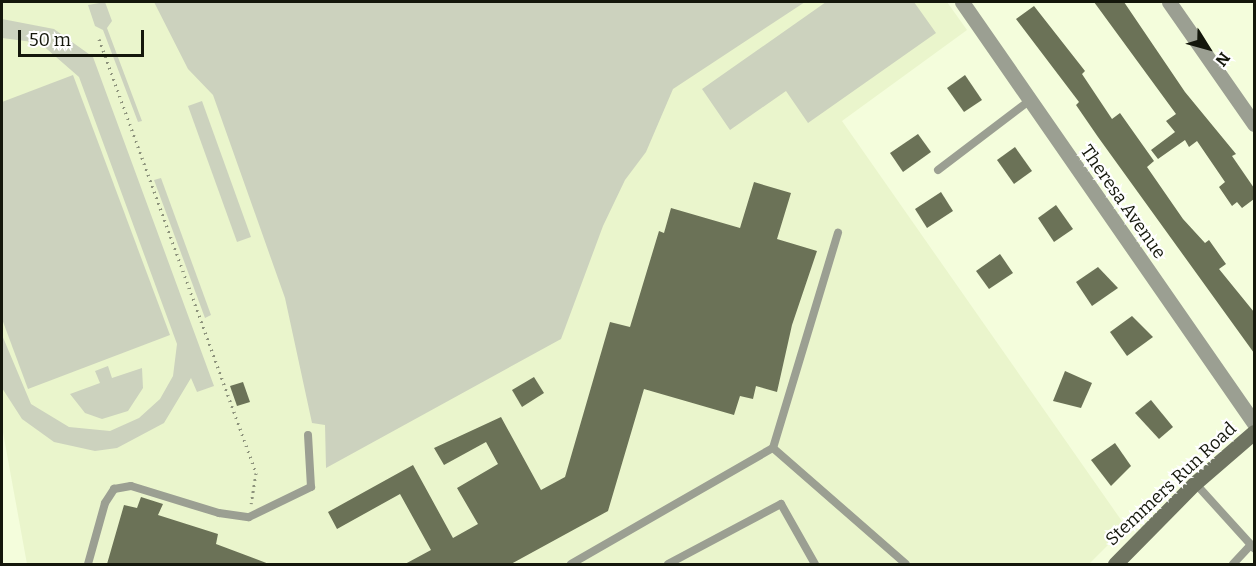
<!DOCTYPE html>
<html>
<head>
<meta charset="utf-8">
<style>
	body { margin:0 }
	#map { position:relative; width:1256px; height:566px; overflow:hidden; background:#f4fddc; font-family:Bitter,serif }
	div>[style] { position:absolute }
	.built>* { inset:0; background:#eaf5cc }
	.green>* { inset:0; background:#ccd2be }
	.building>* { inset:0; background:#6b7257 }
	.path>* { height:3px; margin-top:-1.5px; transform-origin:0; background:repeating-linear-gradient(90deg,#8d937c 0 1.5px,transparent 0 6px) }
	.service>* { height:8px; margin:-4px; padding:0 4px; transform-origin:4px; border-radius:4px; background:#9b9f92 }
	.minor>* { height:15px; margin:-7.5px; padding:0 7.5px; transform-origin:7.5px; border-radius:7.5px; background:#9b9f92 }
	.secondary>* { height:15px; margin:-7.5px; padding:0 7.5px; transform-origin:7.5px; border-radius:7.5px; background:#6f7461 }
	span { translate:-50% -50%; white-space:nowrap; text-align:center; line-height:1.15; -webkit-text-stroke:4.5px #fff; paint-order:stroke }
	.street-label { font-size:18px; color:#14170b }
	.frame { position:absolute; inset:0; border:3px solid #14170b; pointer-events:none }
	.north { position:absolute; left:1178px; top:18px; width:60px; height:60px; -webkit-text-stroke:4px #fff; paint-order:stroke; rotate:127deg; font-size:16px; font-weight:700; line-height:24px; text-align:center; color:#14170b }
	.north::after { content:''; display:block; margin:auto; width:21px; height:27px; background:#14170b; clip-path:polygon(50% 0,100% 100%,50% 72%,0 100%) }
	.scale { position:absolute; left:18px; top:30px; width:126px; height:27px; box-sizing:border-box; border:3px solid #14170b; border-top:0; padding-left:8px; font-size:18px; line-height:21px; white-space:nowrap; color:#14170b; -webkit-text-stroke:4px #fff; paint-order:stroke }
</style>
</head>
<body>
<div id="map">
	<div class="built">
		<div style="clip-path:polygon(2px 2px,947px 2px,967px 30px,842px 121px,1126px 527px,1089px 564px,27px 564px,2px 427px)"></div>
	</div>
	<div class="green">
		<div style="clip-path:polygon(105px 2px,112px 21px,107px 28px,142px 121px,138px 122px,103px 30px,95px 26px,88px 5px)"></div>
		<div style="clip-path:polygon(154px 2px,805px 2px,673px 89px,646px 152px,625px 180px,603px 226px,561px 339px,326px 468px,325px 425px,312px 423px,285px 298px,213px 95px,188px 69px)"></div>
		<div style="clip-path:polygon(826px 2px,914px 2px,936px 33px,808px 123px,786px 91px,730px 130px,702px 89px)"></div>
		<div style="clip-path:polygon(2px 19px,54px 29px,93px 57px,214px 386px,197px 392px,191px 378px,164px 423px,117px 448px,95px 451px,54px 442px,22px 419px,2px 388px,2px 335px,31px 404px,69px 427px,110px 431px,139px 418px,160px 399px,173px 376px,177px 344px,79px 77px,40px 43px,2px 38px)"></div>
		<div style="clip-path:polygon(73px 75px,170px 335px,28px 389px,2px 319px,2px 102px)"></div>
		<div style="clip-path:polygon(202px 101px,251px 237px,237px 242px,188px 106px)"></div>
		<div style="clip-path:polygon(161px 178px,211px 315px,205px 318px,154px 180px)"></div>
		<div style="clip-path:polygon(108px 366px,112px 378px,142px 368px,143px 388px,128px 411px,102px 419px,85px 413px,70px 394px,100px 383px,95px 371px)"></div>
	</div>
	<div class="building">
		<div style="clip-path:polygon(1094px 2px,1124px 2px,1185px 92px,1236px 154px,1232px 156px,1254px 188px,1254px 199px,1242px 208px,1237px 202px,1232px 206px,1219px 187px,1225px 182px,1197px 141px,1189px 147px,1185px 140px,1158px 159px,1151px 150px,1175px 132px,1166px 121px,1176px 114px)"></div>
		<div style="clip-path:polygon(1034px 6px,1085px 71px,1082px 74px,1112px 119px,1120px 113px,1154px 161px,1147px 167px,1183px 219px,1205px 243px,1209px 240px,1226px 264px,1219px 269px,1254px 312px,1254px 353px,1098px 137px,1076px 105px,1079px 102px,1016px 19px)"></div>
		<div style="clip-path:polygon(965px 75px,982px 100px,964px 112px,947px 88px)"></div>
		<div style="clip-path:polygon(918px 134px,931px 152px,903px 172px,890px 153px)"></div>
		<div style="clip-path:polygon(1015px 147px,1032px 171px,1014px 184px,997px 160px)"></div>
		<div style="clip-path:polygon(754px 182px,791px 193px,777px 239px,817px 251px,792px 325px,777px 392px,756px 386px,753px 399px,740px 396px,734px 415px,644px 389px,608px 511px,511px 564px,405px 564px,431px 550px,400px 494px,337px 529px,328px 512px,413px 465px,453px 538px,478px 524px,457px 488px,498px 464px,486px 442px,444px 465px,434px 448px,501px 417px,541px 490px,565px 477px,610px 322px,630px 327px,659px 231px,664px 233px,671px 208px,740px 228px)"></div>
		<div style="clip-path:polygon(941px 192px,953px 211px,927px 228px,915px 209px)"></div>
		<div style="clip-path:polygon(1056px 205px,1073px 229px,1054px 242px,1038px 218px)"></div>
		<div style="clip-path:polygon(1000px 254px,1013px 273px,989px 289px,976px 271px)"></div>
		<div style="clip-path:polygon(1098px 267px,1118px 288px,1092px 306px,1076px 282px)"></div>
		<div style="clip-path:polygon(1132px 316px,1153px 337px,1127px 356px,1110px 332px)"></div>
		<div style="clip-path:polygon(1065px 371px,1092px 383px,1081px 408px,1053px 401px)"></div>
		<div style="clip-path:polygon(534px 377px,544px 393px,522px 407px,512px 390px)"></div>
		<div style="clip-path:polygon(243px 382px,250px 402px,237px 406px,230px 386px)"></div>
		<div style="clip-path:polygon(1151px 400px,1173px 427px,1159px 439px,1135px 413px)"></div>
		<div style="clip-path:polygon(1115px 443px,1131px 466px,1111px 486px,1091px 460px)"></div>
		<div style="clip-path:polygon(141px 497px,163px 504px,158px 515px,218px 534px,216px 544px,269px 564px,107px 564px,124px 505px,137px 508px)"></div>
	</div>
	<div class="path">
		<div style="left:99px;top:39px;width:462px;rotate:70.1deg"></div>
		<div style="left:256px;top:473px;width:31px;rotate:99deg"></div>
	</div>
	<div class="service">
		<div style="left:938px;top:170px;width:114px;rotate:-37.2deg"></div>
		<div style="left:773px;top:448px;width:176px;rotate:41.1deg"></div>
		<div style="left:1195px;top:483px;width:88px;rotate:47.8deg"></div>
		<div style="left:88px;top:564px;width:63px;rotate:-74.4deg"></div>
		<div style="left:105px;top:503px;width:17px;rotate:-57deg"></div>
		<div style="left:114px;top:489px;width:17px;rotate:-10deg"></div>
		<div style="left:131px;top:486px;width:92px;rotate:17.1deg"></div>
		<div style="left:219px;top:513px;width:30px;rotate:8deg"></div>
		<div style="left:249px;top:517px;width:69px;rotate:-25.8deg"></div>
		<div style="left:311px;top:487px;width:52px;rotate:-93.3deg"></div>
		<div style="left:571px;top:564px;width:233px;rotate:-29.9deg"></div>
		<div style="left:773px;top:448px;width:225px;rotate:-73.2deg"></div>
		<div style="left:668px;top:564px;width:128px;rotate:-28deg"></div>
		<div style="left:781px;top:504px;width:69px;rotate:60.5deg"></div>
		<div style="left:1233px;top:564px;width:26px;rotate:-47deg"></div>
	</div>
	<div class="minor">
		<div style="left:962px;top:2px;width:512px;rotate:55.26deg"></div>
		<div style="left:1169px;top:2px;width:149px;rotate:55.1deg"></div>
	</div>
	<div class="secondary">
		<div style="left:1115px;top:564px;width:114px;rotate:-45.4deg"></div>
		<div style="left:1195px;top:483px;width:78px;rotate:-40.8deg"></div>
	</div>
	<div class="street-label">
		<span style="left:1123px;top:202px;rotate:55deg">Theresa Avenue</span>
		<span style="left:1171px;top:484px;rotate:-43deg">Stemmers Run Road</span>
	</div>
	<div class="frame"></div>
	<div class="north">N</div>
	<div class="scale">50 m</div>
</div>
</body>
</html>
